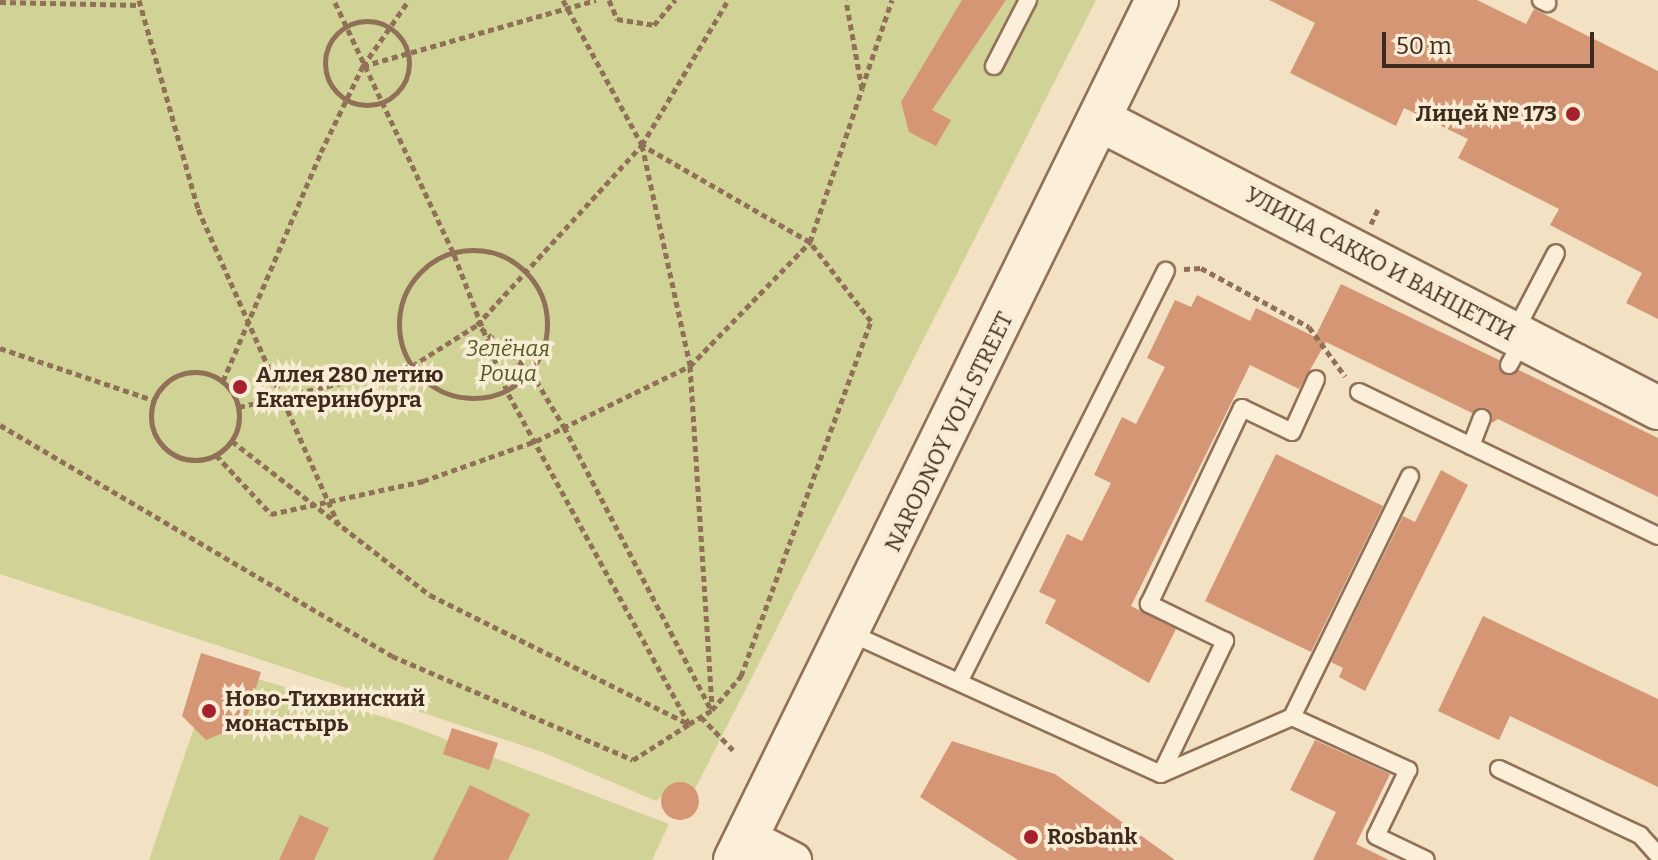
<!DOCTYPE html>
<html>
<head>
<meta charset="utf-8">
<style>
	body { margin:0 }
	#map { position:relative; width:1658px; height:860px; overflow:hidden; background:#f3e1c4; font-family:Bitter,serif }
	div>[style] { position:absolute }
	.green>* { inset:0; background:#d0d296 }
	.building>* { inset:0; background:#d59676 }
	.round { border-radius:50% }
	.path>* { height:5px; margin-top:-2.5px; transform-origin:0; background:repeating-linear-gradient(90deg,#907158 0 6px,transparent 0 10px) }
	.path>.ring { margin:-2.5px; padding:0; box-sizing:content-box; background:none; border:5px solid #907158; border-radius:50% }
	.roads { filter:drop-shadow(2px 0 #907158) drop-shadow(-2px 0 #907158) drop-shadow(0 2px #907158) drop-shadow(0 -2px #907158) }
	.service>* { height:16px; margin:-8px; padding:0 8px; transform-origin:8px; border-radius:8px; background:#fcefd9 }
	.minor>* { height:34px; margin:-17px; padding:0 17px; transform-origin:17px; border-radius:17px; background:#fcefd9 }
	.tertiary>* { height:42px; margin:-21px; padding:0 21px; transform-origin:21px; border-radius:21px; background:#fcefd9 }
	.dots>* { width:22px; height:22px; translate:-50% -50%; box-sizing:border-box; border:4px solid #f9ecd5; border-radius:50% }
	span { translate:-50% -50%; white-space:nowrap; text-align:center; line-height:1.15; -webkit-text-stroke:7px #f9ecd5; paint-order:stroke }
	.poi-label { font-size:22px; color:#3e2b1e; font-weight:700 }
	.right { translate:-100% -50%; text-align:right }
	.left { translate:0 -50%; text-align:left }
	.street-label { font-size:22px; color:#3e2b1e }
	.park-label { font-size:22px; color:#535d22; font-style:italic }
	.scale { position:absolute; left:1382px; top:32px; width:212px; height:36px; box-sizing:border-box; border:4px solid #3e2b1e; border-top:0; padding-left:10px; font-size:24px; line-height:28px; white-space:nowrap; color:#3e2b1e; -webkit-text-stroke:6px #f9ecd5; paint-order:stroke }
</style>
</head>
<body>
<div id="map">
	<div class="green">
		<div style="clip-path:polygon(0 0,1096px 0,695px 789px,678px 782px,656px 801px,542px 752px,0 574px)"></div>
		<div style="clip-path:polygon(215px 666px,403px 723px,669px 824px,652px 860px,149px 860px)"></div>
	</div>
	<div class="building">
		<div style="clip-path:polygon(962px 0,1006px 0,932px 110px,951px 120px,936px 146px,909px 132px,901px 102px)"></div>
		<div style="clip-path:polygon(1269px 0,1477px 0,1526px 24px,1534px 9px,1658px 71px,1658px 319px,1626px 303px,1642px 273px,1550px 225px,1559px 209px,1458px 158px,1468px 139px,1404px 108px,1396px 126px,1290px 73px,1315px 23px)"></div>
		<div style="clip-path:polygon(1341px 284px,1499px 360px,1504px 375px,1519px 370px,1658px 438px,1658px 497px,1498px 419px,1492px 423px,1487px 408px,1472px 413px,1326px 342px,1299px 389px,1250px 365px,1131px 606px,1176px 629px,1149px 683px,1045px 623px,1056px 600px,1039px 592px,1067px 534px,1082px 541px,1111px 483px,1094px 475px,1122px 417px,1136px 424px,1165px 367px,1147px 358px,1175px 300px,1191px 307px,1197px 295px,1250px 321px,1256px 308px,1315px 337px)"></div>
		<div style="clip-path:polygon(1276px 454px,1383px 506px,1311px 652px,1205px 601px)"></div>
		<div style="clip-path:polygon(1441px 470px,1468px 485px,1365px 691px,1339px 677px,1343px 668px,1331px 662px,1403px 516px,1415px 522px)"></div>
		<div style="clip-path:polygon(1483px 616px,1658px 699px,1658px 787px,1510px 716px,1499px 740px,1438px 711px)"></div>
		<div style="clip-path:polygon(201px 653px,261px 672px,241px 735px,228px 731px,206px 740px,182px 716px)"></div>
		<div style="clip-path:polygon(452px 728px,498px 743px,489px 770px,443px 754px)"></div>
		<div style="clip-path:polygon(1315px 740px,1390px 774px,1356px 844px,1389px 860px,1313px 860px,1336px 812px,1290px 790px)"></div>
		<div style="clip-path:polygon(952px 741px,1055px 774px,1175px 860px,1018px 860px,920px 797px)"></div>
		<div class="round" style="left:661px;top:782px;width:38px;height:38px"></div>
		<div style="clip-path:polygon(470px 785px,530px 814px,508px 860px,433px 860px)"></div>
		<div style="clip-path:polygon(300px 815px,329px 828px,314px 860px,279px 860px)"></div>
	</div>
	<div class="path">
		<div style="left:139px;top:0;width:217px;rotate:74.2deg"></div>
		<div style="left:198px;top:209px;width:346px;rotate:66deg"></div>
		<div style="left:563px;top:0;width:165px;rotate:61.4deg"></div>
		<div style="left:642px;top:145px;width:226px;rotate:77.7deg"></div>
		<div style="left:690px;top:366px;width:344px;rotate:86.3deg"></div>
		<div style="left:609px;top:0;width:21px;rotate:67deg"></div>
		<div style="left:617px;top:19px;width:37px;rotate:9deg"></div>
		<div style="left:654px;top:25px;width:33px;rotate:-50deg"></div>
		<div style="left:0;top:2px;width:140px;rotate:1.2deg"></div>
		<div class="ring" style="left:325px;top:21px;width:79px;height:79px"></div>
		<div style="left:363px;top:66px;width:242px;rotate:-15.8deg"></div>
		<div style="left:862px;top:88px;width:93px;rotate:-71.2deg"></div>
		<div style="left:1371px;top:224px;width:19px;rotate:-65deg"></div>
		<div class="ring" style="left:399px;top:250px;width:143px;height:143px"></div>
		<div style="left:1184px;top:269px;width:17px;rotate:-3deg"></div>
		<div style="left:1201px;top:268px;width:123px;rotate:28.6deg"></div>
		<div style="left:1309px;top:327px;width:61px;rotate:53.7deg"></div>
		<div style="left:481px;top:328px;width:67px;rotate:41.3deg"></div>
		<div style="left:531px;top:372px;width:64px;rotate:59deg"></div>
		<div style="left:564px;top:427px;width:316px;rotate:62.5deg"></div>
		<div style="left:0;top:348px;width:162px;rotate:18.8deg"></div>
		<div class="ring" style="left:151px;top:372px;width:83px;height:83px"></div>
		<div style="left:223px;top:381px;width:249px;rotate:-66.8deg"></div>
		<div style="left:321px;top:152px;width:96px;rotate:-64deg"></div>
		<div style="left:363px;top:66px;width:80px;rotate:-55.1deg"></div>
		<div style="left:239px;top:407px;width:178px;rotate:-13.3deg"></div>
		<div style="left:412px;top:366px;width:77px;rotate:-32.2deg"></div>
		<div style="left:477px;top:325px;width:244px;rotate:-47.5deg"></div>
		<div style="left:642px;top:145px;width:169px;rotate:-59.3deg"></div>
		<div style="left:0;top:425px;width:455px;rotate:30.5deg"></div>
		<div style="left:392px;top:656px;width:262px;rotate:23.3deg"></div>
		<div style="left:633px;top:760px;width:67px;rotate:-32.7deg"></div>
		<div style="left:689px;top:724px;width:379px;rotate:-118.7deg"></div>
		<div style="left:507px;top:391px;width:149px;rotate:-111.2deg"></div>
		<div style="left:453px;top:252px;width:279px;rotate:-115.3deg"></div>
		<div style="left:232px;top:441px;width:251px;rotate:37.9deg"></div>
		<div style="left:430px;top:595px;width:289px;rotate:26.5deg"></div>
		<div style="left:689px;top:724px;width:27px;rotate:-31deg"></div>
		<div style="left:712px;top:710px;width:45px;rotate:-49.5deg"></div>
		<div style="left:741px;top:676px;width:378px;rotate:-69.9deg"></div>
		<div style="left:871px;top:321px;width:100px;rotate:-127.7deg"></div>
		<div style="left:810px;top:242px;width:194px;rotate:-150deg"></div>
		<div style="left:216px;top:455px;width:81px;rotate:47deg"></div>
		<div style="left:271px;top:514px;width:156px;rotate:-12.2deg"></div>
		<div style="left:423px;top:481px;width:120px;rotate:-19.5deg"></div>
		<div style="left:536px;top:441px;width:171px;rotate:-26deg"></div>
		<div style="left:690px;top:366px;width:173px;rotate:-45.9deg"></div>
		<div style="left:810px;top:242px;width:162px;rotate:-71.2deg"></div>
		<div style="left:862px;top:89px;width:90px;rotate:-100.2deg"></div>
		<div style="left:701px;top:717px;width:46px;rotate:45.9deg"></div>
	</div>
	<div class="roads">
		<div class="service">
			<div style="left:1541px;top:0;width:7px;rotate:27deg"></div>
			<div style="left:994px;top:66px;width:74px;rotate:-62.7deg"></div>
			<div style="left:1514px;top:333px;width:90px;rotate:-62.3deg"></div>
			<div style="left:1509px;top:365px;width:29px;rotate:-61deg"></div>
			<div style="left:1359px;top:392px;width:332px;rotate:25.7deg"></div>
			<div style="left:1471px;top:446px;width:30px;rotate:-69deg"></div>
			<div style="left:850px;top:633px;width:341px;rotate:24.4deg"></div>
			<div style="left:1161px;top:774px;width:143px;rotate:-23.5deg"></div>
			<div style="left:1292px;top:717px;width:128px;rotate:24.6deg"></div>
			<div style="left:1408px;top:770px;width:73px;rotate:115.9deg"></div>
			<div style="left:1376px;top:836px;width:55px;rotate:25.6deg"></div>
			<div style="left:960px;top:680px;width:458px;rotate:-63.3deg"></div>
			<div style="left:1292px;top:717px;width:268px;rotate:-63.9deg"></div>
			<div style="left:1499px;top:769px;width:156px;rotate:25.1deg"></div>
			<div style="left:1640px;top:835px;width:27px;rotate:48deg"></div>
			<div style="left:1161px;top:774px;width:148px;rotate:-64.3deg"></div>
			<div style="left:1225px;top:641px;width:85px;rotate:-154deg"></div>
			<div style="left:1149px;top:604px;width:217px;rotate:-64.6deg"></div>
			<div style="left:1242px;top:408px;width:55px;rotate:25.6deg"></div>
			<div style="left:1292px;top:432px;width:58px;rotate:-65.6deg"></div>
		</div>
		<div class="minor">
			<div style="left:747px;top:836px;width:53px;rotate:27.1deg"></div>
		</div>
		<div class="tertiary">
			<div style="left:1102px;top:121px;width:626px;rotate:27.3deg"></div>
			<div style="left:735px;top:860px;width:958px;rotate:-63.86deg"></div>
		</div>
	</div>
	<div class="dots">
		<div style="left:1573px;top:114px;background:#a5212d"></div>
		<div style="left:240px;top:387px;background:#a5212d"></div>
		<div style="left:209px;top:711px;background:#a5212d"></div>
		<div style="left:1031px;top:837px;background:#a5212d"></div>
	</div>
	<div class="poi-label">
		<span class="right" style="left:1557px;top:114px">Лицей № 173</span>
		<span class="left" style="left:256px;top:387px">Аллея 280 летию<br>Екатеринбурга</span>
		<span class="left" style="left:225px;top:711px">Ново-Тихвинский<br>монастырь</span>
		<span class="left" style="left:1047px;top:837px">Rosbank</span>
	</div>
	<div class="street-label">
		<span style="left:1380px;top:264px;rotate:28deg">УЛИЦА САККО И ВАНЦЕТТИ</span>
		<span style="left:949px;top:432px;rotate:-64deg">NARODNOY VOLI STREET</span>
	</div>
	<div class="park-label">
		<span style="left:508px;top:361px">Зелёная<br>Роща</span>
	</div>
	<div class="scale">50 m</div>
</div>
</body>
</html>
